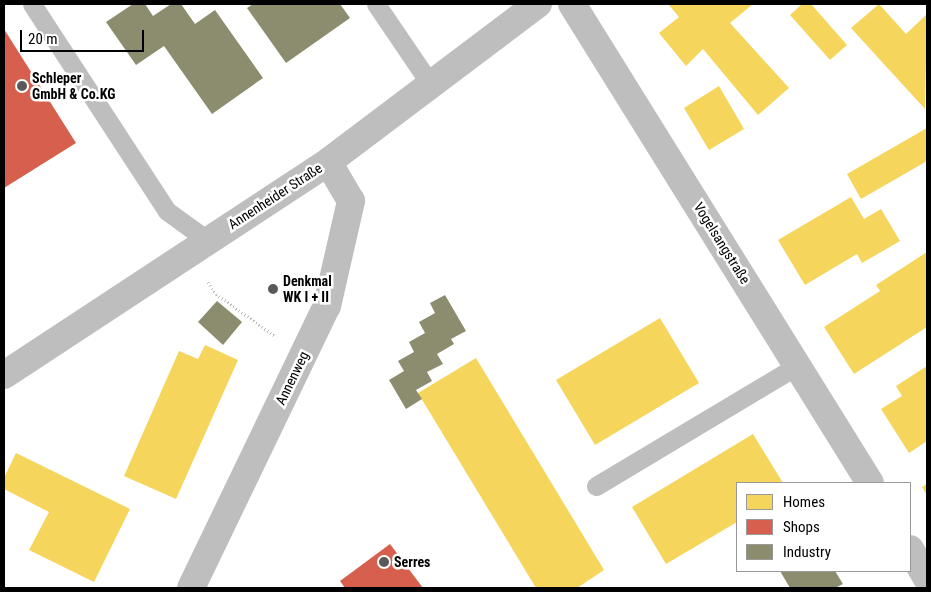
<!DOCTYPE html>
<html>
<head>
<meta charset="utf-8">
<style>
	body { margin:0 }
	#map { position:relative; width:931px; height:592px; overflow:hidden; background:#fff; font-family:"Roboto Condensed",sans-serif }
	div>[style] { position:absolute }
	.homes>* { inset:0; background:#f6d55c }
	.shops>* { inset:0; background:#d6604d }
	.industry>* { inset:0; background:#8c8c6e }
	.path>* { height:3px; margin-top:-1.5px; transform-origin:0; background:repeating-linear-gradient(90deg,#b9b9b9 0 1px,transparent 0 3.5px) }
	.service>* { height:19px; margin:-9.5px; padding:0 9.5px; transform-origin:9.5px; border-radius:9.5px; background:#bebebe }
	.minor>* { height:28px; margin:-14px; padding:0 14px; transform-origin:14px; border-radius:14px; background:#bebebe }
	.tertiary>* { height:28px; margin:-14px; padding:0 14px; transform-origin:14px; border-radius:14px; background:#bebebe }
	.dots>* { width:14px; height:14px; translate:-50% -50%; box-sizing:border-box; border:2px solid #fff; border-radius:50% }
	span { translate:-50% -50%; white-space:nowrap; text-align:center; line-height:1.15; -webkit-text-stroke:5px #fff; paint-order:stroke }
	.poi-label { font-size:14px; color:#000; font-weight:700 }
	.left { translate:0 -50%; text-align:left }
	.street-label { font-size:14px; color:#000 }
	.frame { position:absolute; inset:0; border:5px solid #000; pointer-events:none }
	.legend { position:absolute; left:736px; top:482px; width:175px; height:90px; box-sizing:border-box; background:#fff; border:1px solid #999; margin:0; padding:6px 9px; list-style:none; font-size:15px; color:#000 }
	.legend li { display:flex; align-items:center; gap:10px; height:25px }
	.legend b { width:25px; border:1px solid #999 }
	.scale { position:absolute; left:20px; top:30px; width:124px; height:22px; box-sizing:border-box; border:2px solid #000; border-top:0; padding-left:6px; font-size:15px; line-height:18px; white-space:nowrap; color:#000; -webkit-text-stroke:4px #fff; paint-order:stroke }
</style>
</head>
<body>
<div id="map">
	<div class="homes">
		<div style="clip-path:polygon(668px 4px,753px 4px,730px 23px,789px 88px,758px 115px,703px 49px,686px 66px,659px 33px,679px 17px)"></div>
		<div style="clip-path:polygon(802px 4px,811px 4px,847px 45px,830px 60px,790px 15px)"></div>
		<div style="clip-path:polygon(879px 4px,906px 34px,927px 14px,925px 109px,851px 28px)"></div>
		<div style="clip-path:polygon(719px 86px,744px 129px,709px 150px,684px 108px)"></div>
		<div style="clip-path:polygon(927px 128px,927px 161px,861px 199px,847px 174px)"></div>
		<div style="clip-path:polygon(851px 197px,864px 219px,881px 209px,900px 241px,862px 263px,857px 254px,805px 285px,778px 240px)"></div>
		<div style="clip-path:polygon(927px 252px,927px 327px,854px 374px,824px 327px,880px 291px,876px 285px)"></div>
		<div style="clip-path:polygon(660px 318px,699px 383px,595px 445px,556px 380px)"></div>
		<div style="clip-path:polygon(205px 345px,238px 360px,176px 499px,124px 476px,179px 351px,198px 359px)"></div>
		<div style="clip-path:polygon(476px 358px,604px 570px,577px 588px,536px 588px,418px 393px)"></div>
		<div style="clip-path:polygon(927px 366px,927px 441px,909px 453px,881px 409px,902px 396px,896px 386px)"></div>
		<div style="clip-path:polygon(753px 434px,783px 483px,737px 483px,737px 522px,666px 564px,632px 507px)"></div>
		<div style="clip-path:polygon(16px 453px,130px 509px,94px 582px,29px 550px,49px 512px,4px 489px,4px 478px)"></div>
		<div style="clip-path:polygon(927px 484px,927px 495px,922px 487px)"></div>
	</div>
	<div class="shops">
		<div style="clip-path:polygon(4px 29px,76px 143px,4px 188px)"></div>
		<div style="clip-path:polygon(390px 544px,423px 588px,345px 588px,340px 581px)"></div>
	</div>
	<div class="industry">
		<div style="clip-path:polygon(133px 4px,145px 4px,153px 16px,171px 4px,181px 4px,195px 24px,215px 10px,263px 78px,212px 114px,164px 46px,136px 65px,106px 22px)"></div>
		<div style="clip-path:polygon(253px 4px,340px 4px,350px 18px,286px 63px,247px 8px)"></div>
		<div style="clip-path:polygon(445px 295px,466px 331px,451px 339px,454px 344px,437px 354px,443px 364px,427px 372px,432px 381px,416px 390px,422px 399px,406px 409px,389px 380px,404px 371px,398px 361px,414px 352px,409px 342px,425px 333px,419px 322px,435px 313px,430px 303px)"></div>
		<div style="clip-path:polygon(217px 301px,242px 322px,223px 345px,198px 322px)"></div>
		<div style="clip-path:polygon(780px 571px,835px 571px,843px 584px,835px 588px,790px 588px)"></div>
	</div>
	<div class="path">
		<div style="left:208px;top:282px;width:14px;rotate:56deg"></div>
		<div style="left:216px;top:294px;width:72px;rotate:35.4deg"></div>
	</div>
	<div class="service">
		<div style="left:32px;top:4px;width:247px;rotate:56.9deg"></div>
		<div style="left:167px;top:211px;width:49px;rotate:35.9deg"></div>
		<div style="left:376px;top:4px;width:98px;rotate:55.8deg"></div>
		<div style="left:596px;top:486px;width:235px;rotate:-30.9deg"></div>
	</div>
	<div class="minor">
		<div style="left:572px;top:4px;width:564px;rotate:58.11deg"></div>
		<div style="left:910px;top:549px;width:34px;rotate:60deg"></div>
		<div style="left:191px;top:588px;width:313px;rotate:-64.3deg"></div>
		<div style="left:327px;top:306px;width:108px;rotate:-77.1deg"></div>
		<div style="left:351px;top:201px;width:45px;rotate:-120.5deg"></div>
	</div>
	<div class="tertiary">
		<div style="left:4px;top:375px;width:388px;rotate:-33.3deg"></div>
		<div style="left:328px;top:162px;width:263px;rotate:-37deg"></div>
	</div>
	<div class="dots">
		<div style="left:22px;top:86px;background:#595959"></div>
		<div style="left:273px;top:289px;background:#595959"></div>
		<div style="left:384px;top:562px;background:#595959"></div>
	</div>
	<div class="poi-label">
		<span class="left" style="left:32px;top:86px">Schleper<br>GmbH &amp; Co.KG</span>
		<span class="left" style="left:283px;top:289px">Denkmal<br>WK I + II</span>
		<span class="left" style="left:394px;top:562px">Serres</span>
	</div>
	<div class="street-label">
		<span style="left:275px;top:196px;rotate:-33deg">Annenheider Straße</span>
		<span style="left:722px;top:243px;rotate:58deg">Vogelsangstraße</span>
		<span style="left:292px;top:378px;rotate:-64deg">Annenweg</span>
	</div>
	<div class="frame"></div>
	<ul class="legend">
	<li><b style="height:14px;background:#f6d55c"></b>Homes</li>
	<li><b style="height:14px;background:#d6604d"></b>Shops</li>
	<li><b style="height:14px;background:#8c8c6e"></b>Industry</li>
	</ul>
	<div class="scale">20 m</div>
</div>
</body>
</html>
